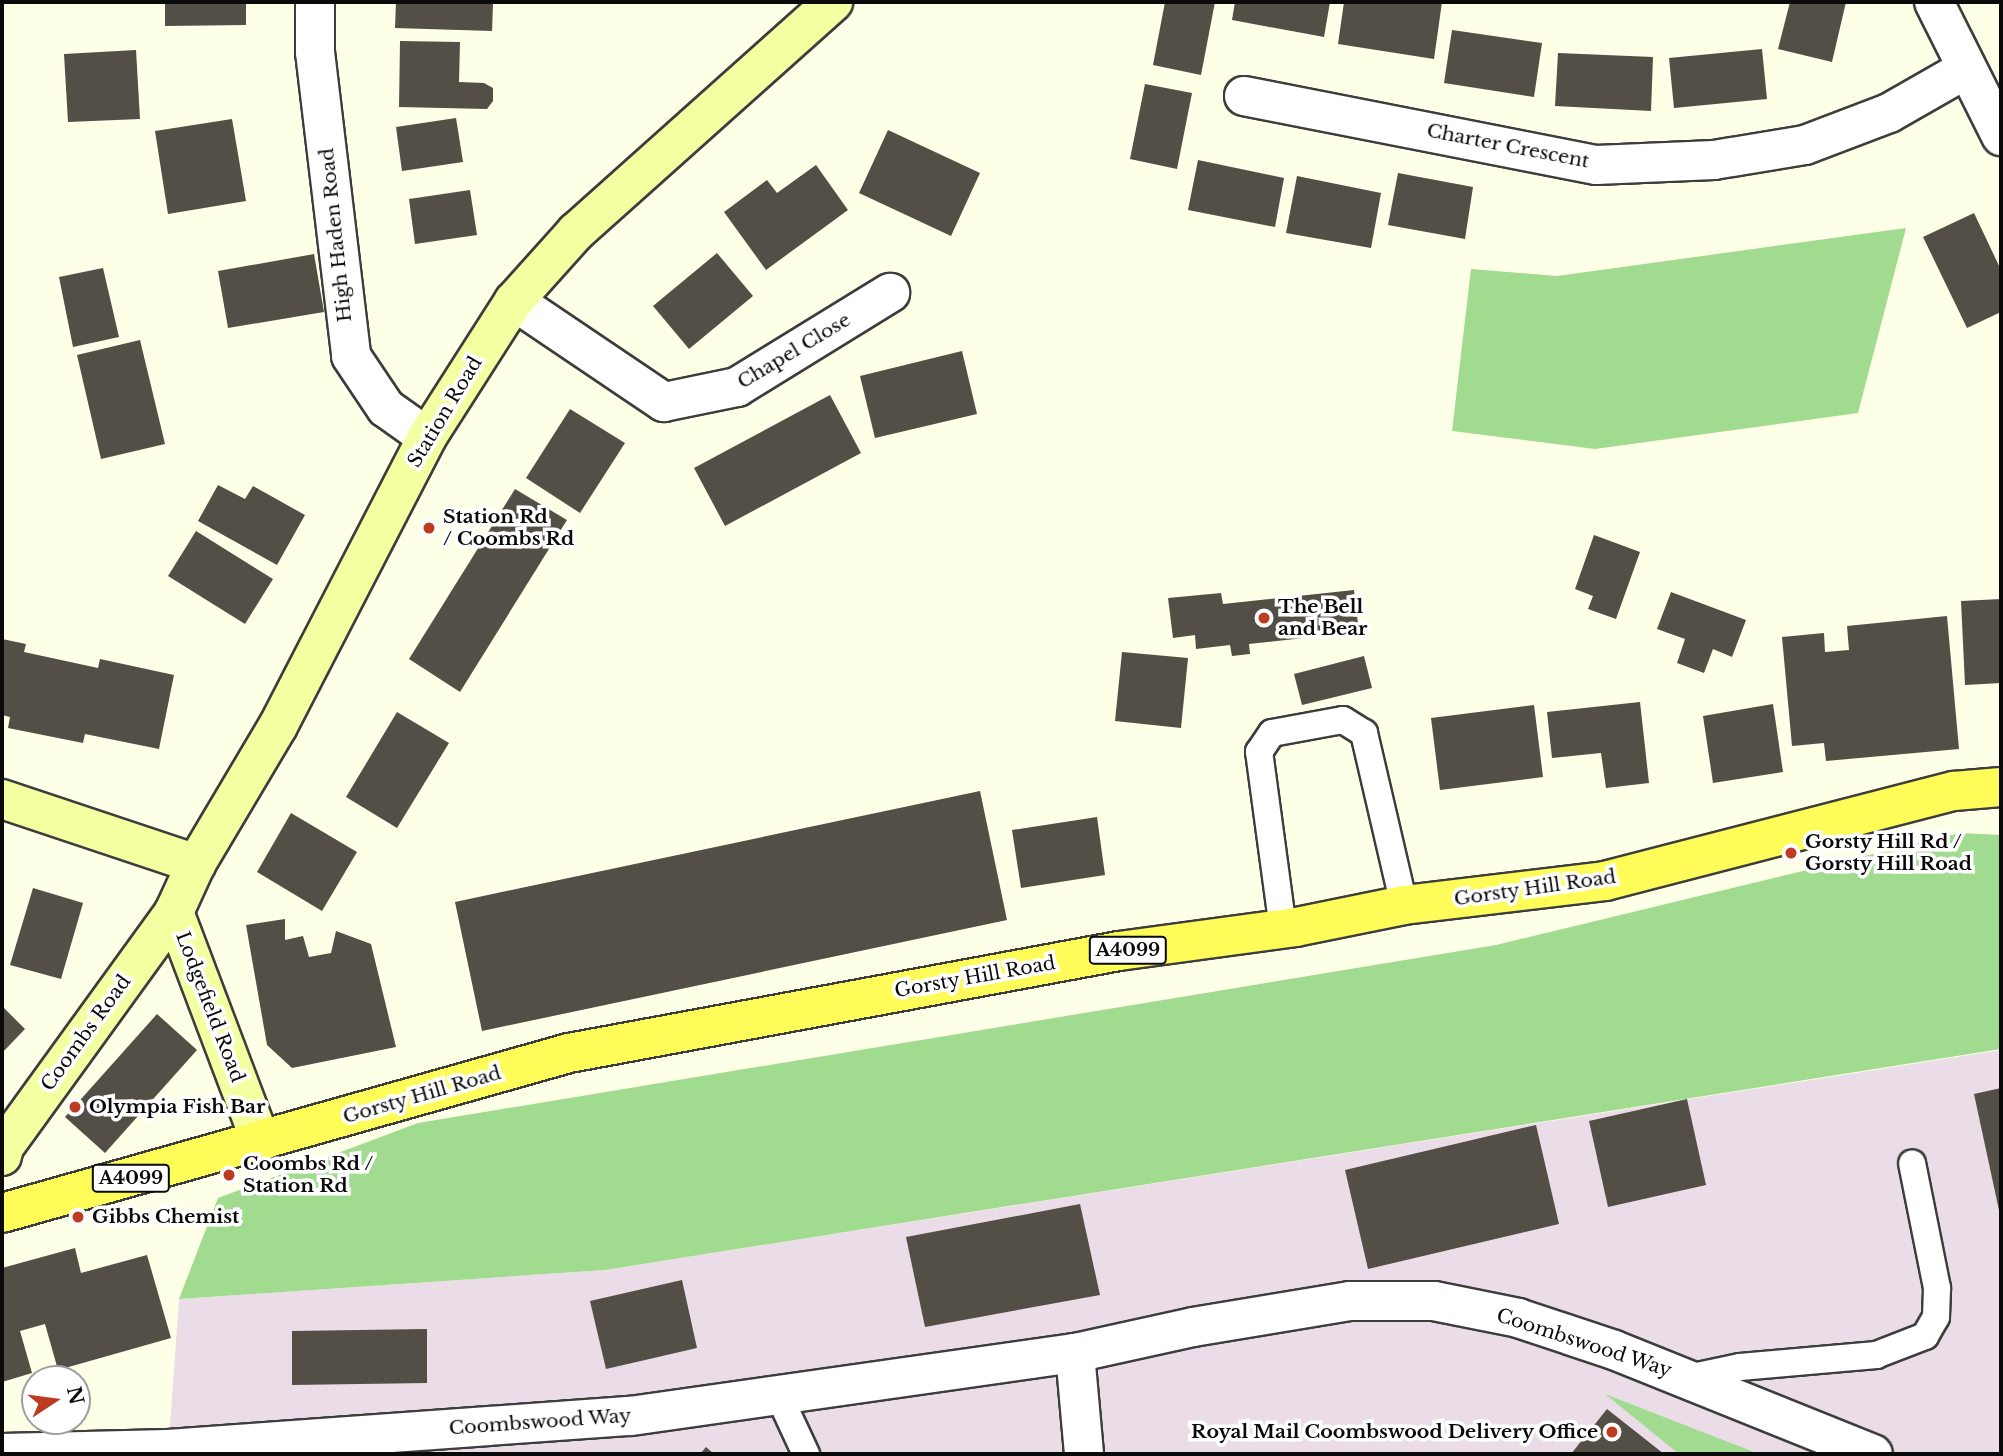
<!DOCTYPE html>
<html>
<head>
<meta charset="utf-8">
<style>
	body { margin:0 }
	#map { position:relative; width:2003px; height:1456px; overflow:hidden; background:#feffe7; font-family:"Libre Baskerville",serif }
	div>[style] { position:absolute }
	.industrial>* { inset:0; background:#eadde8 }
	.forest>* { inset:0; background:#a0db90 }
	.building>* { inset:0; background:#534e46 }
	.roads { filter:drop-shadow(2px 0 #3d3d3d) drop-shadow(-2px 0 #3d3d3d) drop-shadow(0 2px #3d3d3d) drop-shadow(0 -2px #3d3d3d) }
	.lane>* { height:26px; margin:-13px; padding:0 13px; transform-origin:13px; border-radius:13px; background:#fff }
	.street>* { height:38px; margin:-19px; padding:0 19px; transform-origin:19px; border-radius:19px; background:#fff }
	.secondary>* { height:38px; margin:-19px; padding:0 19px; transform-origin:19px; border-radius:19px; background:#f4ffa2 }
	.primary>* { height:38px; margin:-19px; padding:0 19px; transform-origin:19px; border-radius:19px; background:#fdfc59 }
	.dots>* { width:19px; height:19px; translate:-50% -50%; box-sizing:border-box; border:4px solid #fff; border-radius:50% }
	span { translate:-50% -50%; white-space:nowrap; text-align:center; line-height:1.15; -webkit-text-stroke:7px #fff; paint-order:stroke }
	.shield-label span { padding:2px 5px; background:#fff; border:2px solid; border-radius:5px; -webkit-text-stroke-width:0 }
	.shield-label { font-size:18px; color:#0a0a0a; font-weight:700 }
	.street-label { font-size:19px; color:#0a0a0a }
	.poi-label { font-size:19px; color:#0a0a0a; font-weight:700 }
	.left { translate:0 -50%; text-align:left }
	.right { translate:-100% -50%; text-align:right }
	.frame { position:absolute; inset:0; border:4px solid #0a0a0a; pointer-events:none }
	.north { position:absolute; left:21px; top:1365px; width:70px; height:70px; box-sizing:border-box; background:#fff; border:2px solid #9d9d9d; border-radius:50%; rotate:77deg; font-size:19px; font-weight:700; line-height:28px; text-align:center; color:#0a0a0a }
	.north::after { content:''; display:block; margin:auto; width:24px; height:32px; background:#bd3c1f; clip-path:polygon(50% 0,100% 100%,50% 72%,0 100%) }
</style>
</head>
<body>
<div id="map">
	<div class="industrial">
		<div style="clip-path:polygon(2001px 1050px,2001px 1454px,168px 1454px,179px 1299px,605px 1270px)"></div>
	</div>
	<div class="forest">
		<div style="clip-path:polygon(1906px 228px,1858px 413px,1595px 449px,1452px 431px,1471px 269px,1557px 276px)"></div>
		<div style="clip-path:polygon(1960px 833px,2001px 835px,2001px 1049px,605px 1270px,179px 1299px,218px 1198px,418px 1123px,1496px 945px)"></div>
		<div style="clip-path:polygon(1605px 1394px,1759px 1454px,1679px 1454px)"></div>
	</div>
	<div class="building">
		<div style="clip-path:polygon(165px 2px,246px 2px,246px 25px,165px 26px)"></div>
		<div style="clip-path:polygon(396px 2px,493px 4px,492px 31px,395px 28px)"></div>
		<div style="clip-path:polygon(1165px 2px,1215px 2px,1201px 75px,1153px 65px)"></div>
		<div style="clip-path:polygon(1235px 2px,1330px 2px,1324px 37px,1232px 20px)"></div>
		<div style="clip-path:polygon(1344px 2px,1442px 2px,1434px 59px,1338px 44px)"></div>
		<div style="clip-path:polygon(1790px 2px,1846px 2px,1832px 62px,1778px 49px)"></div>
		<div style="clip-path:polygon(1452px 30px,1542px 43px,1534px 97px,1444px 83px)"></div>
		<div style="clip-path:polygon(400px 41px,460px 42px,459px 82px,484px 83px,493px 88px,493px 101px,487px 109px,399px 107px)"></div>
		<div style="clip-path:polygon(1762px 49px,1767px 99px,1674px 108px,1669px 58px)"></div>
		<div style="clip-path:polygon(136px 50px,140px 119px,68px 122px,64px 54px)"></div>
		<div style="clip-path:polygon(1558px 53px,1653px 57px,1651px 111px,1555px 106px)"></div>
		<div style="clip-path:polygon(1145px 84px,1192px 93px,1177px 169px,1130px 159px)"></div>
		<div style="clip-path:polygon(456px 118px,463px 162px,402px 171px,396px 127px)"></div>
		<div style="clip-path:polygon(232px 119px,246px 201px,168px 214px,155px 131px)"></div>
		<div style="clip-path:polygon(888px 130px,980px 173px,951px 236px,859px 193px)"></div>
		<div style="clip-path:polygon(1198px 160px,1284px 178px,1275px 227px,1188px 210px)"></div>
		<div style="clip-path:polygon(816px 165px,848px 210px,766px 270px,724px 212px,767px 180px,777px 193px)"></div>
		<div style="clip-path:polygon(1398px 173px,1473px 187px,1465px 239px,1388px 225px)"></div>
		<div style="clip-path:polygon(1297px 176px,1381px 193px,1371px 248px,1286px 233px)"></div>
		<div style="clip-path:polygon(470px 190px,477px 235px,415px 244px,409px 199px)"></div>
		<div style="clip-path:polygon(1974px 213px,2001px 270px,2001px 312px,1967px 328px,1923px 237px)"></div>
		<div style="clip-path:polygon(717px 253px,753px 296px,689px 349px,653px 306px)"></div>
		<div style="clip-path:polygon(314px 254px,324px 312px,228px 328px,218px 271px)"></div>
		<div style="clip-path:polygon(103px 268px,119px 337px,73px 347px,59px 277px)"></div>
		<div style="clip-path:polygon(140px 340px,165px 444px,101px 459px,77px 355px)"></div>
		<div style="clip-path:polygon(962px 351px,977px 414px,875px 438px,860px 376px)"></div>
		<div style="clip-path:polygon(830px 395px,861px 453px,725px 526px,694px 468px)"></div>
		<div style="clip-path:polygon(570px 409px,625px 443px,580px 513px,526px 478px)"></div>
		<div style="clip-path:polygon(218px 485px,245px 499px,253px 486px,305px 515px,277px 565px,198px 521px)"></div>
		<div style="clip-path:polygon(515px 489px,567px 520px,460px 692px,409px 659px)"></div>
		<div style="clip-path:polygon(196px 531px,273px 579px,245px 624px,168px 576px)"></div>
		<div style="clip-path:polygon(1594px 535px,1640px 552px,1616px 619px,1588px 609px,1593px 596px,1575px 589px)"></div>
		<div style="clip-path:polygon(1354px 590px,1359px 632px,1249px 644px,1250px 654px,1232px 656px,1230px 645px,1196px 649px,1195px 635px,1173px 638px,1168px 598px,1221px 593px,1223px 604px)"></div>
		<div style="clip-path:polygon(1671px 592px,1746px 620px,1732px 657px,1713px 649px,1704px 673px,1677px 663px,1685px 639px,1657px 629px)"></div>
		<div style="clip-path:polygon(2001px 599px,2001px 683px,1965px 685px,1961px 601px)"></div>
		<div style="clip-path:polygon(1947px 616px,1959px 749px,1826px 761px,1824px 743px,1792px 746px,1782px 637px,1824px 633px,1825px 652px,1849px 650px,1847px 626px)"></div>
		<div style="clip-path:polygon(2px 639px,26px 644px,24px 652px,98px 668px,100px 659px,174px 675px,159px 749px,85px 734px,83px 743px,8px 728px,10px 717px,2px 715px)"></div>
		<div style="clip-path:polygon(1122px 652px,1188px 658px,1181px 728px,1115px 721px)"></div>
		<div style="clip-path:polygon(1364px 656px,1372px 688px,1302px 705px,1294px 674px)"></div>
		<div style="clip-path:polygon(1640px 702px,1649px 783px,1606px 788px,1601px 753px,1552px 758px,1547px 712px)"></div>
		<div style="clip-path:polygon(1773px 704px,1783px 772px,1713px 783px,1703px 716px)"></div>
		<div style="clip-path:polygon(1534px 705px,1543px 777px,1440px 790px,1431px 718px)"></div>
		<div style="clip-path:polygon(397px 712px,449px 743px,397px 828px,346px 797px)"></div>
		<div style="clip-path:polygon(980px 791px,1007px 920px,482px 1031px,455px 902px)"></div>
		<div style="clip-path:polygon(291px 813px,357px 852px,322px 911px,257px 872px)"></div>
		<div style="clip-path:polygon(1097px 817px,1105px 875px,1021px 888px,1012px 830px)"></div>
		<div style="clip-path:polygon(33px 888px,83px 903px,61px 979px,10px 965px)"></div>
		<div style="clip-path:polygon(285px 919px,285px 940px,303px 936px,309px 957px,331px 953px,336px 931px,371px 944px,396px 1047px,292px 1068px,267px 1045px,246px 925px)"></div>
		<div style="clip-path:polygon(2px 1006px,25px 1029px,2px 1053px)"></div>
		<div style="clip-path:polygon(157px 1014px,197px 1050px,105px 1153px,65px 1117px)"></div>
		<div style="clip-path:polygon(2001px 1088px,2001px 1214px,2000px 1215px,1974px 1094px)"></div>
		<div style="clip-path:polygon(1687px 1099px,1706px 1185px,1608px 1207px,1589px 1121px)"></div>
		<div style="clip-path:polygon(1536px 1125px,1559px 1224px,1368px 1269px,1345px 1170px)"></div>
		<div style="clip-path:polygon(1080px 1204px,1100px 1295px,925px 1327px,906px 1237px)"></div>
		<div style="clip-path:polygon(75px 1248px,81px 1273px,147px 1255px,171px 1338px,58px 1370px,45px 1324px,20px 1331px,32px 1373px,2px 1382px,2px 1268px)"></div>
		<div style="clip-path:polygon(682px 1280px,697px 1348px,606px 1369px,590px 1301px)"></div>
		<div style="clip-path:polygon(427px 1329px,427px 1383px,292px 1385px,292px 1331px)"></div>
		<div style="clip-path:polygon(1607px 1409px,1664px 1454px,1571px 1454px)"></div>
		<div style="clip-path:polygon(706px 1447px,714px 1454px,700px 1454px)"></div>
	</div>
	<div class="roads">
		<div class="lane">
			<div style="left:1283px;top:929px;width:179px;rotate:-97.7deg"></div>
			<div style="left:1259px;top:752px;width:23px;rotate:-56deg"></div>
			<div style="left:1272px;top:733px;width:72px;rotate:-10.4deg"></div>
			<div style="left:1343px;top:720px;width:25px;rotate:32deg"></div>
			<div style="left:1364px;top:733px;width:177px;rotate:76.9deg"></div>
			<div style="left:1688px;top:1378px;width:53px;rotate:-11.9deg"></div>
			<div style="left:1740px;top:1367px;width:137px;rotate:-5deg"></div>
			<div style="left:1876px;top:1355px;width:53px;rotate:-21.2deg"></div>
			<div style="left:1925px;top:1336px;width:22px;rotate:-60deg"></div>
			<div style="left:1936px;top:1317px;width:29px;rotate:-88deg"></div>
			<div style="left:1937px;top:1288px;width:127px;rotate:-101.3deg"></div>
			<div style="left:780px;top:1398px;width:62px;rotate:65.1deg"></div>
		</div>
		<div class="street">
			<div style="left:315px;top:2px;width:50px;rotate:90deg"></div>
			<div style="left:315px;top:52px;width:306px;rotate:83.2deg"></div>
			<div style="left:351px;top:356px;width:63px;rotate:56.1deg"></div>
			<div style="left:386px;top:408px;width:50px;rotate:35.3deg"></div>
			<div style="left:1934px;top:2px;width:150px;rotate:63.4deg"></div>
			<div style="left:1244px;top:96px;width:359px;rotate:11.1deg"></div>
			<div style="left:1596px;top:165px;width:118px;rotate:-2.4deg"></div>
			<div style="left:1714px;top:160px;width:92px;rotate:-9.4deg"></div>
			<div style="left:1805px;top:145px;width:90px;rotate:-20.9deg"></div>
			<div style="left:1889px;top:113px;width:89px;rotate:-29.7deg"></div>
			<div style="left:514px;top:301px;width:181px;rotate:34deg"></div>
			<div style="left:664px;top:402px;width:75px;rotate:-11.6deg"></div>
			<div style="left:737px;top:387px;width:180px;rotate:-31.6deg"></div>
			<div style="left:1075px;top:1353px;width:101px;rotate:84.9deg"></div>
			<div style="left:2px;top:1453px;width:166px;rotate:-1.4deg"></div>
			<div style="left:168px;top:1449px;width:464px;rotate:-4.1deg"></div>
			<div style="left:631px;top:1416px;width:448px;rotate:-8.1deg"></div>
			<div style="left:1075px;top:1353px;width:121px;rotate:-12.4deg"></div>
			<div style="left:1193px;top:1327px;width:159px;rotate:-9.4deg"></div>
			<div style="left:1350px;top:1301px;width:84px"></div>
			<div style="left:1434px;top:1301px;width:86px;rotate:11.4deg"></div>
			<div style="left:1518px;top:1318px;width:101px;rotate:18.4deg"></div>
			<div style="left:1614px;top:1350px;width:279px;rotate:21.9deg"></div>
		</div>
		<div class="secondary">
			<div style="left:2px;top:799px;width:205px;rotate:18.5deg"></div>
			<div style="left:174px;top:912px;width:246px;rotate:69.3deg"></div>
			<div style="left:2px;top:1156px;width:9px;rotate:-77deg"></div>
			<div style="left:4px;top:1147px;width:290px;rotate:-54.1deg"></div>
			<div style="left:174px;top:912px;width:53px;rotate:-65.4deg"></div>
			<div style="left:196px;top:864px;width:161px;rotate:-59.3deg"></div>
			<div style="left:278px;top:726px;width:325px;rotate:-62.7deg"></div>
			<div style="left:427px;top:437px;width:161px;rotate:-57.4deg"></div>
			<div style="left:514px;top:301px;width:93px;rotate:-48.1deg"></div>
			<div style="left:576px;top:232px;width:345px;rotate:-41.8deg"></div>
		</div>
		<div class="primary">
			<div style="left:2px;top:1213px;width:589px;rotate:-15.76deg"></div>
			<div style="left:569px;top:1053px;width:559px;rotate:-10.51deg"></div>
			<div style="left:1119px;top:951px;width:179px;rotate:-7.7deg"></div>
			<div style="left:1296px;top:927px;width:110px;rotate:-11.5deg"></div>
			<div style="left:1404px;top:905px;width:202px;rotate:-6.8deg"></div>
			<div style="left:1605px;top:881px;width:360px;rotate:-14.5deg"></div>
			<div style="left:1954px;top:791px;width:47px;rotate:-4.9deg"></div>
		</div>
	</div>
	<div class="dots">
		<div style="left:429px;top:528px;background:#bd3c1f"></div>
		<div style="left:1264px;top:618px;background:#bd3c1f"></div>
		<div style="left:1791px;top:853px;background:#bd3c1f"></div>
		<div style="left:75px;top:1107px;background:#bd3c1f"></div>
		<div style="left:229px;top:1175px;background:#bd3c1f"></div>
		<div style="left:78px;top:1217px;background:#bd3c1f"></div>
		<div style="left:1612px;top:1432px;background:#bd3c1f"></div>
	</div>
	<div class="shield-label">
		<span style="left:1128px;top:950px">A4099</span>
		<span style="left:131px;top:1178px">A4099</span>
	</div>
	<div class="street-label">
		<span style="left:1508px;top:146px;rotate:11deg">Charter Crescent</span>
		<span style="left:336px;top:235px;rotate:-96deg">High Haden Road</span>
		<span style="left:794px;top:351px;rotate:-31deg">Chapel Close</span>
		<span style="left:445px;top:412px;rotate:-59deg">Station Road</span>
		<span style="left:1535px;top:888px;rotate:-8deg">Gorsty Hill Road</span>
		<span style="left:975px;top:977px;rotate:-10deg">Gorsty Hill Road</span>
		<span style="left:210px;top:1007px;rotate:69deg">Lodgefield Road</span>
		<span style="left:86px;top:1033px;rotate:-54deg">Coombs Road</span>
		<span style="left:422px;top:1095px;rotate:-16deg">Gorsty Hill Road</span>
		<span style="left:1584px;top:1343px;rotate:18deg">Coombswood Way</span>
		<span style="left:540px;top:1422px;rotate:-4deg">Coombswood Way</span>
	</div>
	<div class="poi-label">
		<span class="left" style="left:443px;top:528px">Station Rd<br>/ Coombs Rd</span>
		<span class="left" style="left:1278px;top:618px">The Bell<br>and Bear</span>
		<span class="left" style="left:1805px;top:853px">Gorsty Hill Rd /<br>Gorsty Hill Road</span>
		<span class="left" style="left:89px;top:1107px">Olympia Fish Bar</span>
		<span class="left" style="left:243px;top:1175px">Coombs Rd /<br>Station Rd</span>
		<span class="left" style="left:92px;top:1217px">Gibbs Chemist</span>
		<span class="right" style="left:1598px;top:1432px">Royal Mail Coombswood Delivery Office</span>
	</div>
	<div class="frame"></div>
	<div class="north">N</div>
</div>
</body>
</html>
